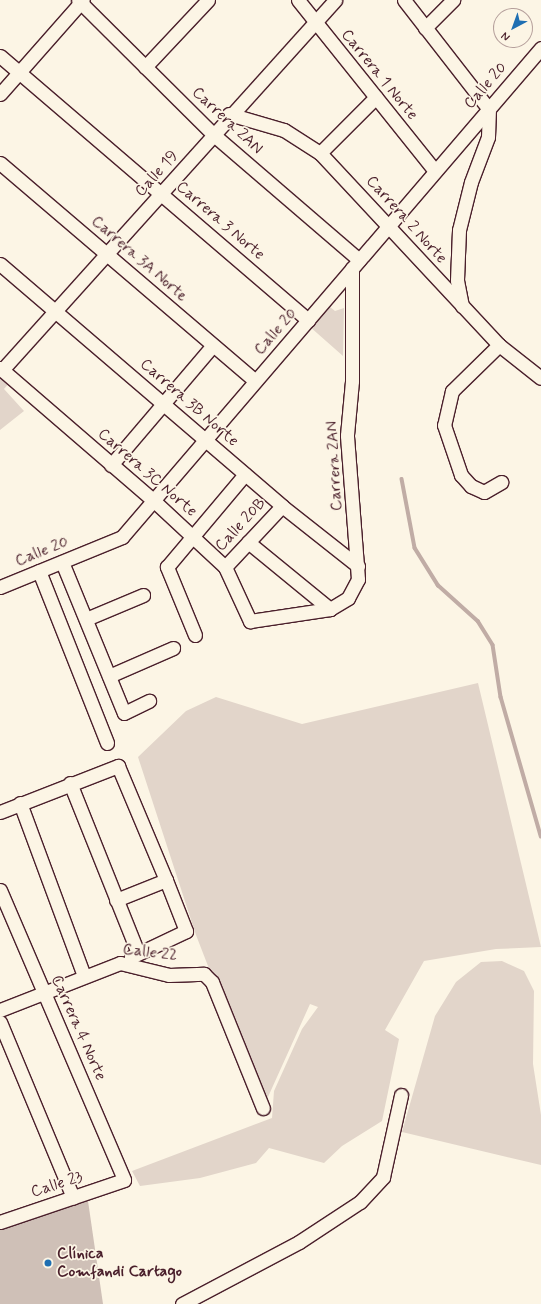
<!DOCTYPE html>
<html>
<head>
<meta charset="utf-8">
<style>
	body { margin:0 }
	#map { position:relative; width:541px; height:1304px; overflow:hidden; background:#fcf5e5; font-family:Mynerve,sans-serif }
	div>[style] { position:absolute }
	.green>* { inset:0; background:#e2d5ca }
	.stream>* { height:3.5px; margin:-1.75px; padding:0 1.75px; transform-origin:1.75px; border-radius:1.75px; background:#c0aca5 }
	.building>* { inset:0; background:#cfc0b7 }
	.roads { filter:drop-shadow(1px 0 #4a1f2b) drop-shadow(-1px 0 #4a1f2b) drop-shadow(0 1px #4a1f2b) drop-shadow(0 -1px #4a1f2b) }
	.street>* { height:13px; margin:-6.5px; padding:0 6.5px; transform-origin:6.5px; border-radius:6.5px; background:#fcf5e5 }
	.dots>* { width:11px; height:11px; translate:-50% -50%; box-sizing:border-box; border:2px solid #fcf5e5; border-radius:50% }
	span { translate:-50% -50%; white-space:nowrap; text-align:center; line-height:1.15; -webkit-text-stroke:3.5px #fcf5e5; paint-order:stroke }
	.street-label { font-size:16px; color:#4a1f2b }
	.poi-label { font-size:16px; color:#4a1f2b; font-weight:700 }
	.left { translate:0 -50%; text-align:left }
	.north { position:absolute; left:493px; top:8px; width:40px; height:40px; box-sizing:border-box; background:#fcf5e5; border:1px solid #b59f9b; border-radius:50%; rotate:221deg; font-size:11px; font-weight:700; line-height:16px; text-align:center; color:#4a1f2b }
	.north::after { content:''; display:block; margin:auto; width:14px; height:18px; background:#1f6fb2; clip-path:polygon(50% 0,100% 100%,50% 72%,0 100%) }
</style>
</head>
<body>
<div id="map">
	<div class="green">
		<div style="clip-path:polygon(329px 301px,330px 307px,335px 311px,344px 308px,343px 356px,309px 326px)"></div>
		<div style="clip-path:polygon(0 376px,9px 383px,4px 389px,24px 411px,0 430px)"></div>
		<div style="clip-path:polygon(478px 683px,541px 947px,496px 949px,424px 961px,385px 1030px,399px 1039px,382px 1121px,342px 1146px,324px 1163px,269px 1148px,256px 1163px,200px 1178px,140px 1186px,132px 1171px,272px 1118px,274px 1091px,302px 1029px,318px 1007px,310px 1004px,263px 1108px,196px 935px,138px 757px,186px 711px,216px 697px,302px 724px)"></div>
		<div style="clip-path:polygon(502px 961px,524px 971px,534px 991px,533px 1064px,541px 1115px,541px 1165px,402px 1132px,435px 1016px,456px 982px,481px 962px)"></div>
	</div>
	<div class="stream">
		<div style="left:402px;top:479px;width:70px;rotate:79.3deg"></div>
		<div style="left:415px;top:548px;width:44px;rotate:58.1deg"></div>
		<div style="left:438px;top:585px;width:54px;rotate:42deg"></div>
		<div style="left:478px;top:621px;width:28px;rotate:58deg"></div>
		<div style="left:493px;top:645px;width:53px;rotate:81.3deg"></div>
		<div style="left:501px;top:697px;width:145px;rotate:73.9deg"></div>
	</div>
	<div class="building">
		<div style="clip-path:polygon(88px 1201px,103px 1304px,0 1304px,0 1230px)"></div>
	</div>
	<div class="roads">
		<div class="street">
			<div style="left:78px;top:0;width:193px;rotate:44.8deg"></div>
			<div style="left:215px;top:136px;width:190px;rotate:40.7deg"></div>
			<div style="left:298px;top:0;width:219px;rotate:51.3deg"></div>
			<div style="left:404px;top:0;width:138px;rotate:52.1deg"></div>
			<div style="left:425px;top:28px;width:40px;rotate:-45deg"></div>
			<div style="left:0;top:56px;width:406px;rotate:40.6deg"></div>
			<div style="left:145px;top:67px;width:92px;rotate:-46.8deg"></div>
			<div style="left:0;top:94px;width:125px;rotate:-48.6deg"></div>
			<div style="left:229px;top:114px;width:57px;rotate:16.2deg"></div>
			<div style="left:284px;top:130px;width:43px;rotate:32.6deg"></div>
			<div style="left:320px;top:153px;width:262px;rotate:47deg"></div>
			<div style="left:499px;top:345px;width:53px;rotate:38.2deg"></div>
			<div style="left:320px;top:153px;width:79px;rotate:-45deg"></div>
			<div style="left:0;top:163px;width:335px;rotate:40.5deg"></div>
			<div style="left:0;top:264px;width:372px;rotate:40.6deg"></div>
			<div style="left:282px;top:506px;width:97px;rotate:38.3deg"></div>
			<div style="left:462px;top:306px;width:26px;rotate:-101deg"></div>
			<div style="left:457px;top:280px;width:50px;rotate:-87.7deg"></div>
			<div style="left:459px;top:230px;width:49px;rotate:-76deg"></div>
			<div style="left:471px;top:182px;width:48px;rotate:-69.3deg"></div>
			<div style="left:488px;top:137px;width:28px;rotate:-88deg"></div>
			<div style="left:499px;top:345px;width:66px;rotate:135.6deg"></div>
			<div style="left:452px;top:391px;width:35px;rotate:103deg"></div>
			<div style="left:444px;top:425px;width:53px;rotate:71.2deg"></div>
			<div style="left:461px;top:475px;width:15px;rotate:48deg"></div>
			<div style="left:471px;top:486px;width:14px;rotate:25deg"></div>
			<div style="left:484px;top:492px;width:20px;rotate:-30deg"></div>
			<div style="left:0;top:368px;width:202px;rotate:40.8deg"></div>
			<div style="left:153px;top:500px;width:98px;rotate:42.9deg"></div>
			<div style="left:225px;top:567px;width:60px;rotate:65.2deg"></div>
			<div style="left:250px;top:621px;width:81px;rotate:-8.5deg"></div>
			<div style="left:330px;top:609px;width:21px;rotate:-31deg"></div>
			<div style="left:348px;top:598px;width:21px;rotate:-62deg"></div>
			<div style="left:358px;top:579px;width:144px;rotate:-94.4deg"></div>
			<div style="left:347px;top:435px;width:54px;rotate:-84.7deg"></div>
			<div style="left:352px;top:381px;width:113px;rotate:-90deg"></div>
			<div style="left:2px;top:370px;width:498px;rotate:-48deg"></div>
			<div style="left:111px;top:465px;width:157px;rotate:-49.6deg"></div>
			<div style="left:248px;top:542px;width:106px;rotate:39.3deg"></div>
			<div style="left:62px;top:562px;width:163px;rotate:67.7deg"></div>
			<div style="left:124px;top:713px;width:28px;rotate:-26deg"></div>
			<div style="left:225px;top:567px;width:83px;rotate:-46.9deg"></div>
			<div style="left:39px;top:571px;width:185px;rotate:68.4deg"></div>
			<div style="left:0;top:587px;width:132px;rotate:-22.3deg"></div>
			<div style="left:122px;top:537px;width:644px;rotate:-49.41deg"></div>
			<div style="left:86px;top:619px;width:62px;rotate:-22.8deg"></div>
			<div style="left:195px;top:635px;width:74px;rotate:-112.4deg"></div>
			<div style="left:167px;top:567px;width:121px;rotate:-50deg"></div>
			<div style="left:109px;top:676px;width:70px;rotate:-23.6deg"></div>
			<div style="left:70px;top:783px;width:183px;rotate:68.2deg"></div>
			<div style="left:20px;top:803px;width:184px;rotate:69.7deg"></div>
			<div style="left:0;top:812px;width:127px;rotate:-21.3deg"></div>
			<div style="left:118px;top:766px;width:124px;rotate:67.2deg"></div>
			<div style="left:0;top:890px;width:315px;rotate:66.8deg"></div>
			<div style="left:124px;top:1180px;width:131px;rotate:161.3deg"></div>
			<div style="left:116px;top:900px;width:54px;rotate:-21.8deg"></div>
			<div style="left:166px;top:880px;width:55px;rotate:68.6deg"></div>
			<div style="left:186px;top:931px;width:61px;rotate:154.7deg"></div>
			<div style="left:0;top:1010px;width:129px;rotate:-21.4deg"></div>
			<div style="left:120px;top:963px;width:50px;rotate:13.8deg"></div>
			<div style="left:169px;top:975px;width:35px;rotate:-2deg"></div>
			<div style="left:204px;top:974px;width:11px;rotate:45deg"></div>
			<div style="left:212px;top:982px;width:136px;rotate:68deg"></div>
			<div style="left:0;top:1022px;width:190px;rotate:67.4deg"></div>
			<div style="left:182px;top:1304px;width:132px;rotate:-27.9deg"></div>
			<div style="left:299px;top:1242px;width:73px;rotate:-33.3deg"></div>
			<div style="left:360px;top:1202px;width:34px;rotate:-47deg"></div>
			<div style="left:383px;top:1177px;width:84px;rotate:-77.6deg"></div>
		</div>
	</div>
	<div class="dots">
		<div style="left:48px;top:1263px;background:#1f6fb2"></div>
	</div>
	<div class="street-label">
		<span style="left:379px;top:75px;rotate:51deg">Carrera 1 Norte</span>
		<span style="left:486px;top:86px;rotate:-49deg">Calle 20</span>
		<span style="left:227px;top:121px;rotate:43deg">Carrera 2AN</span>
		<span style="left:157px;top:174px;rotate:-48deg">Calle 19</span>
		<span style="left:406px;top:220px;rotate:48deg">Carrera 2 Norte</span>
		<span style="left:220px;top:221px;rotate:41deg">Carrera 3 Norte</span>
		<span style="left:139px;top:259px;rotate:41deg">Carrera 3A Norte</span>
		<span style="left:276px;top:332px;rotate:-49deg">Calle 20</span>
		<span style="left:189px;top:403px;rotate:41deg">Carrera 3B Norte</span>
		<span style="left:335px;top:466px;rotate:-93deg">Carrera 2AN</span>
		<span style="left:147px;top:473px;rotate:41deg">Carrera 3C Norte</span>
		<span style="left:241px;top:525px;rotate:-47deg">Calle 20B</span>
		<span style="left:42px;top:552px;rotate:-22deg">Calle 20</span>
		<span style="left:150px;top:953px;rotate:7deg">Calle 22</span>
		<span style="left:78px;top:1028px;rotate:66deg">Carrera 4 Norte</span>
		<span style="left:57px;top:1185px;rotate:-18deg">Calle 23</span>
	</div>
	<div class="poi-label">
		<span class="left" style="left:57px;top:1263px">Clínica<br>Comfandi Cartago</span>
	</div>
	<div class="north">N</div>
</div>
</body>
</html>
